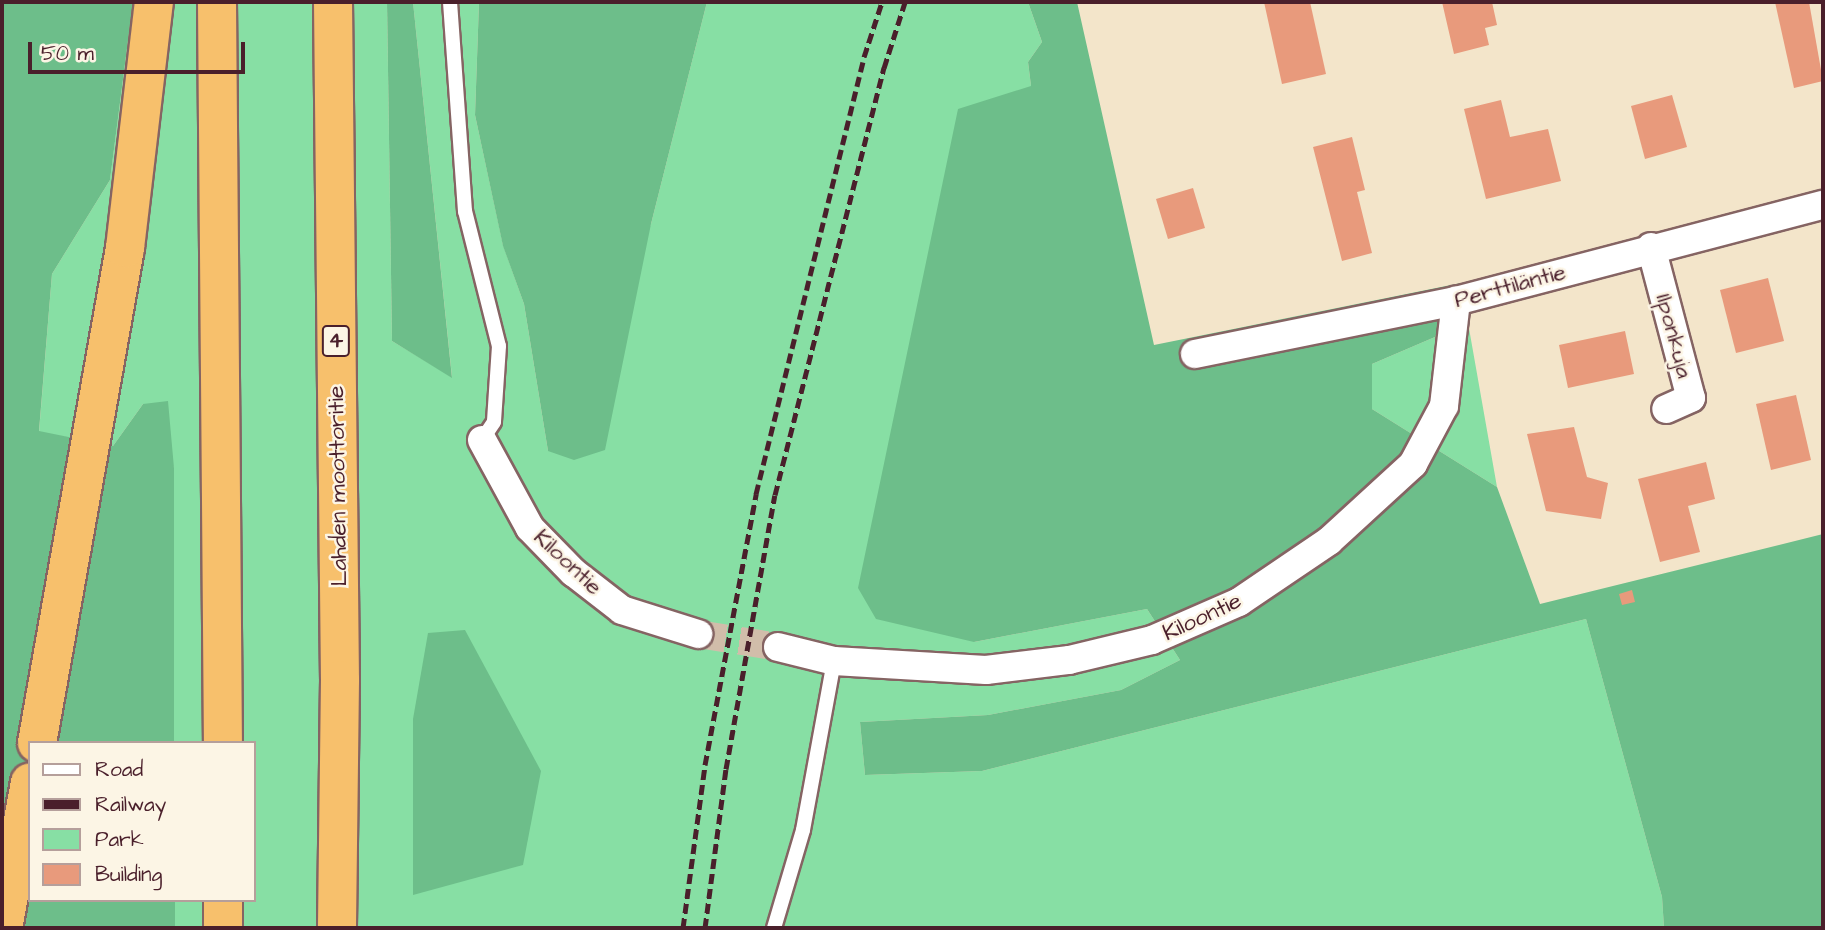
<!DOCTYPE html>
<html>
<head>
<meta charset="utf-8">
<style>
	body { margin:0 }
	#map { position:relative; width:1825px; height:930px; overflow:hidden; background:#f3e5ca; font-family:"Architects Daughter",sans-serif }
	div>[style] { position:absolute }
	.green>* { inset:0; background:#87dfa4 }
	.forest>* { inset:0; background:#6dbe8a }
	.building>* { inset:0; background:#e89a7c }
	.street-tunnel>* { height:28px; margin-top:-14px; transform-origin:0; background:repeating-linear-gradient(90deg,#d1bdaa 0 28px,transparent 0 42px) }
	.roads { filter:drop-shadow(2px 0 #856463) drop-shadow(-2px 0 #856463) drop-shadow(0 2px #856463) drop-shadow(0 -2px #856463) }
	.lane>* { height:14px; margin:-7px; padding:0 7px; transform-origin:7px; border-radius:7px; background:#fff }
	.street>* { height:28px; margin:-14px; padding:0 14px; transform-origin:14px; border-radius:14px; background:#fff }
	.highway>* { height:38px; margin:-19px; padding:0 19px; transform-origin:19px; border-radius:19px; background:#f7c06c }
	.rail>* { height:5px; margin-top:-2.5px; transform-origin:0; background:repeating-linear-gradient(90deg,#4a1f2b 0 10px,transparent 0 15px) }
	span { translate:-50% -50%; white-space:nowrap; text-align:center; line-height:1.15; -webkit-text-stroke:5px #fcf5e5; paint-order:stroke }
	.shield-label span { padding:2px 5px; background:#fcf5e5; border:2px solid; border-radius:5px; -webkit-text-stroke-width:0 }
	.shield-label { font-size:21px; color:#4a1f2b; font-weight:700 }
	.street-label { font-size:23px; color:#4a1f2b }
	.frame { position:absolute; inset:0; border:4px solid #4a1f2b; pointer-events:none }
	.legend { position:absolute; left:28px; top:741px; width:228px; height:161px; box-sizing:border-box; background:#fcf5e5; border:2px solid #b59f9b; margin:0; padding:9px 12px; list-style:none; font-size:21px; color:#4a1f2b }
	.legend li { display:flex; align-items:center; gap:14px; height:35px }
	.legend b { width:35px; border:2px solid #b59f9b }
	.scale { position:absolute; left:28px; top:42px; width:217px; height:32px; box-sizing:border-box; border:4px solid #4a1f2b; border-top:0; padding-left:9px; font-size:21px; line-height:24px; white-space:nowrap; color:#4a1f2b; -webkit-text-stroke:5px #fcf5e5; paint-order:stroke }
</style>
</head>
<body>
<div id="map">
	<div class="green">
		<div style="clip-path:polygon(133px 2px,387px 2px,392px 341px,452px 377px,413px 2px,479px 2px,475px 115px,503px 245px,524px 304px,548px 451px,651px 224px,707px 2px,1028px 2px,1042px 42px,1028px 62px,1031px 86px,974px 642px,1147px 609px,1180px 660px,1121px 690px,988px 715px,860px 722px,865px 775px,982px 771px,1586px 619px,1662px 897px,1664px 928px,175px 928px,175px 900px,254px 900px,254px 743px,174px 743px,174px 468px,143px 404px,113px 446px,39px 432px,52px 274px,110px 180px)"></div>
		<div style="clip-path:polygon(1461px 283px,1497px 487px,1372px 409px,1372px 364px,1435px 337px)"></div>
	</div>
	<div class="forest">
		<div style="clip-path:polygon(2px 2px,133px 2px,110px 180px,52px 274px,39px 431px,113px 446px,143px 404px,168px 401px,174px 468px,174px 743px,30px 743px,30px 900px,175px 900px,175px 928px,2px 928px)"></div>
		<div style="clip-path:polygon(387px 2px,413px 2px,452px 378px,392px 341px)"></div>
		<div style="clip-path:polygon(479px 2px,707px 2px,651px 224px,605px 450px,574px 460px,548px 451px,524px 304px,503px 246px,475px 115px)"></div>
		<div style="clip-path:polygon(1028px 2px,1077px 2px,1154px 345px,1461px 283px,1435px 337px,1372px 364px,1372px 409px,1497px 487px,1540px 604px,1823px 534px,1823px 928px,1664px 928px,1662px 897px,1586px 619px,982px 771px,865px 775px,860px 722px,988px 715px,1121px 690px,1180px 660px,1147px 609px,974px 642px,876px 619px,858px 588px,958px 109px,1031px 86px,1028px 62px,1042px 42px)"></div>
		<div style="clip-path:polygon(465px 630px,541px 771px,523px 865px,413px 895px,413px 719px,428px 633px)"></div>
	</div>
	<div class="building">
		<div style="clip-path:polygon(1264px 2px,1310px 2px,1326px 74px,1282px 84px)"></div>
		<div style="clip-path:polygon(1442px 2px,1492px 2px,1497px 25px,1485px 28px,1489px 45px,1454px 54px)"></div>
		<div style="clip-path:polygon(1775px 2px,1809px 2px,1823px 81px,1794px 88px)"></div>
		<div style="clip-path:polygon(1672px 95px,1687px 147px,1645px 159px,1631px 106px)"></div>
		<div style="clip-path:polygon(1501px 100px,1510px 137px,1548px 129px,1561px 181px,1486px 199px,1464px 109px)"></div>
		<div style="clip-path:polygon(1352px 137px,1365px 190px,1357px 192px,1372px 253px,1342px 261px,1313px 147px)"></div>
		<div style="clip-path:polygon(1193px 188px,1205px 228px,1168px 239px,1156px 199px)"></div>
		<div style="clip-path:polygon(1768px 278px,1784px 341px,1736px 353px,1720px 290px)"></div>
		<div style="clip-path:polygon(1625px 331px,1634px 374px,1568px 388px,1559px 345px)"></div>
		<div style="clip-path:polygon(1796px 395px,1811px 460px,1771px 470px,1756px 404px)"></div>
		<div style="clip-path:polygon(1574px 427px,1587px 477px,1608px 483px,1601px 519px,1546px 511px,1527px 434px)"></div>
		<div style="clip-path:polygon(1706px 462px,1715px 499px,1688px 506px,1700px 552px,1660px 562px,1638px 479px)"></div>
		<div style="clip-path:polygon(1632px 590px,1635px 602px,1622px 605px,1619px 594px)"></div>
	</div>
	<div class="street-tunnel">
		<div style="left:698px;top:634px;width:81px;rotate:9.2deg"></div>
	</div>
	<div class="roads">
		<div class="lane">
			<div style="left:450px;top:2px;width:210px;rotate:85.9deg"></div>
			<div style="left:465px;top:211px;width:139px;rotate:75.9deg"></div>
			<div style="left:499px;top:346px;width:76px;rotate:93.8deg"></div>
			<div style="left:494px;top:422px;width:22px;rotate:124deg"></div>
			<div style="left:774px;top:928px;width:102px;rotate:-73.5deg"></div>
			<div style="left:803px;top:830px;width:172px;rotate:-79.6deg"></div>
		</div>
		<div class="street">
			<div style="left:1651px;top:247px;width:156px;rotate:75.2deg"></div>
			<div style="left:1691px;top:398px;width:27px;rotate:156deg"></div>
			<div style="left:1195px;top:354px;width:266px;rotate:-11.5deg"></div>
			<div style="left:1456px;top:301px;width:379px;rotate:-14.7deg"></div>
			<div style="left:482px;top:440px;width:100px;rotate:61.4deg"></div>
			<div style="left:530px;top:528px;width:62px;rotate:45.7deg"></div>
			<div style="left:573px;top:572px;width:62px;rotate:37.8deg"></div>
			<div style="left:622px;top:610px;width:80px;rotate:17.5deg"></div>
			<div style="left:778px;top:647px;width:58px;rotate:14deg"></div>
			<div style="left:834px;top:661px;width:152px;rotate:3.4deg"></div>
			<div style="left:986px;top:670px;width:84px;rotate:-6.9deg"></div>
			<div style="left:1069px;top:660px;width:85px;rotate:-13.5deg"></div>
			<div style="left:1152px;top:640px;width:95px;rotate:-23.6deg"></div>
			<div style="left:1239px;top:602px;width:109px;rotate:-34.1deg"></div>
			<div style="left:1329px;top:541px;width:114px;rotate:-42.5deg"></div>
			<div style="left:1413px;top:464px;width:66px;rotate:-61.9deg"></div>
			<div style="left:1444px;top:406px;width:106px;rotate:-83.5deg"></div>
		</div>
		<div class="highway">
			<div style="left:217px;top:2px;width:741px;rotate:89.54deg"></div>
			<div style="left:333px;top:2px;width:678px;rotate:89.41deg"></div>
			<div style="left:340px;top:680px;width:248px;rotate:90.7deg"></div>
			<div style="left:37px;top:743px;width:503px;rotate:-79.92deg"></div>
			<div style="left:125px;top:248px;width:248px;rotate:-83.3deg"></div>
			<div style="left:3px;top:928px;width:148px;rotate:-79.5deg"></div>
			<div style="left:223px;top:928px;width:28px;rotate:-90deg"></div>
		</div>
	</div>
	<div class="rail">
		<div style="left:683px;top:928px;width:164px;rotate:-82.3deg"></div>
		<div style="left:705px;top:765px;width:276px;rotate:-79.3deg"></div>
		<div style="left:756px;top:494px;width:450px;rotate:-76.1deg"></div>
		<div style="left:864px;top:57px;width:58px;rotate:-71.9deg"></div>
		<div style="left:705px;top:928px;width:160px;rotate:-82.5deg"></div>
		<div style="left:726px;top:769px;width:278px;rotate:-79.9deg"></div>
		<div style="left:775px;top:495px;width:441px;rotate:-75.7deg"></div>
		<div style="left:884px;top:68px;width:69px;rotate:-72.3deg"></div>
	</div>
	<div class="shield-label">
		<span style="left:336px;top:341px">4</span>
	</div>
	<div class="street-label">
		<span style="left:1510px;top:286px;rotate:-15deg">Perttiläntie</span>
		<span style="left:1674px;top:336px;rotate:75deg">Ilponkuja</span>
		<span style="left:338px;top:486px;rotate:-91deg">Lahden moottoritie</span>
		<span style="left:568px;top:562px;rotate:43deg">Kiloontie</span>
		<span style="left:1202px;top:617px;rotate:-25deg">Kiloontie</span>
	</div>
	<div class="frame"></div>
	<ul class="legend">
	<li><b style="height:9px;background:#fff"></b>Road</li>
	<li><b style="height:9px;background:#4a1f2b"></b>Railway</li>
	<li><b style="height:19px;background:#87dfa4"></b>Park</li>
	<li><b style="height:19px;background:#e89a7c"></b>Building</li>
	</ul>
	<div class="scale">50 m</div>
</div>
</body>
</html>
